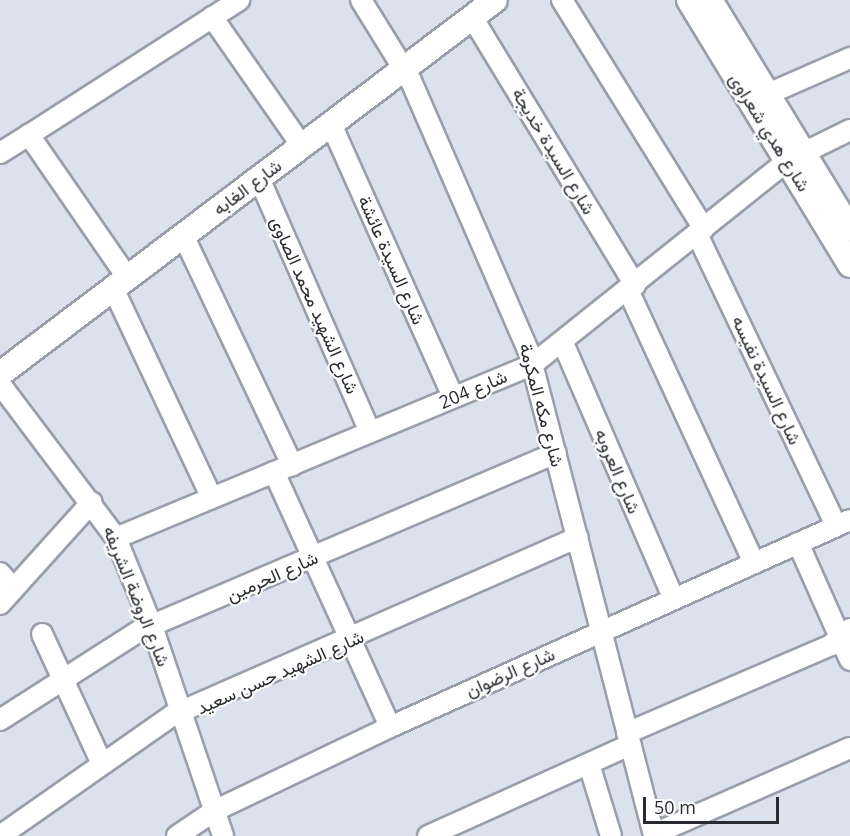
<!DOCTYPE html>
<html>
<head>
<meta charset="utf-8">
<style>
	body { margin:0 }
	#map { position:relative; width:850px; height:836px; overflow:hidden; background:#dbe1ed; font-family:"Open Sans",Vazirmatn,sans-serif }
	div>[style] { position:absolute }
	.roads { filter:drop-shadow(2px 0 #999eaa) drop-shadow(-2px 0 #999eaa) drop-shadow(0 2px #999eaa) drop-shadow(0 -2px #999eaa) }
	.minor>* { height:20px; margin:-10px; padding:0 10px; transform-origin:10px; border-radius:10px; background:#fff }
	.tertiary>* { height:24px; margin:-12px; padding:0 12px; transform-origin:12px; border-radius:12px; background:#fff }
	span { translate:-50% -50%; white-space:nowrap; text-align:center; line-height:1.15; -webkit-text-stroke:4.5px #fff; paint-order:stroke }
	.street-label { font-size:18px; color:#292b30 }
	.scale { position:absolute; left:643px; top:797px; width:136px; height:27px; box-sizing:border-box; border:3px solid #292b30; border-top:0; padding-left:8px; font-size:18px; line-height:21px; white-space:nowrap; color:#292b30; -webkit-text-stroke:4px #fff; paint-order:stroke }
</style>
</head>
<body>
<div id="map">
	<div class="roads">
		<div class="minor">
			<div style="left:361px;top:0;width:95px;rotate:58.3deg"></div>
			<div style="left:411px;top:81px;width:296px;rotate:66.5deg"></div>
			<div style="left:529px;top:352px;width:500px;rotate:75.5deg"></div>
			<div style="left:562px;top:0;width:269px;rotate:58.2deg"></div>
			<div style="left:212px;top:17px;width:157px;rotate:55.1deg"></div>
			<div style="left:472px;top:17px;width:314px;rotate:58.7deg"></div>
			<div style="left:768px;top:94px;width:90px;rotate:-23.7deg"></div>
			<div style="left:331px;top:124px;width:299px;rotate:65.9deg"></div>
			<div style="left:0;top:153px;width:34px;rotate:-32deg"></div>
			<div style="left:259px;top:178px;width:277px;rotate:66.4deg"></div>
			<div style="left:697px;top:234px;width:323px;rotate:64.5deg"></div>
			<div style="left:183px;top:235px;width:255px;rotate:64.6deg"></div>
			<div style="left:127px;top:277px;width:173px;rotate:-124.6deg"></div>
			<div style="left:29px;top:135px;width:250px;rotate:-32.7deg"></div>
			<div style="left:113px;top:288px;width:232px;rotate:64.8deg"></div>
			<div style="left:628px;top:290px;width:301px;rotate:65.2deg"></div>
			<div style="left:563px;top:343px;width:279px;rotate:66.6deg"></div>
			<div style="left:0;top:384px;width:193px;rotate:53deg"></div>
			<div style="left:116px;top:538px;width:95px;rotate:67.8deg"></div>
			<div style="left:152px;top:626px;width:222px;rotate:71.3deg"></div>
			<div style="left:274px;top:472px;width:280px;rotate:65.5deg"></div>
			<div style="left:116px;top:538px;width:452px;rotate:-22.6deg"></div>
			<div style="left:533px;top:364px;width:327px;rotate:-38.6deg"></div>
			<div style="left:789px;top:160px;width:68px;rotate:-26.2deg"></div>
			<div style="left:798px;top:543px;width:128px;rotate:66deg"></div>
			<div style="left:0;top:573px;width:21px;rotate:49deg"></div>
			<div style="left:0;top:604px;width:137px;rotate:-48deg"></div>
			<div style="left:42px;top:634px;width:143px;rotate:65.2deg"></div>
			<div style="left:0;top:720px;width:167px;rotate:-32.6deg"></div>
			<div style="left:141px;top:630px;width:451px;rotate:-23.1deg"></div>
			<div style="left:627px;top:733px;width:222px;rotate:-23.3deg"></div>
			<div style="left:831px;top:645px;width:25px;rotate:-40deg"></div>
			<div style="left:589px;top:764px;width:75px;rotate:73deg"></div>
			<div style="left:654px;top:834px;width:214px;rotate:-23.7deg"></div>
			<div style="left:0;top:836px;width:211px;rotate:-35deg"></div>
			<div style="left:173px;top:715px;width:442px;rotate:-23.7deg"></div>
			<div style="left:177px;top:836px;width:45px;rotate:-34deg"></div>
			<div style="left:214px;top:811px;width:195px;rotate:-25.5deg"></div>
			<div style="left:390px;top:727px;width:504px;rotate:-24.23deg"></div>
			<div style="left:428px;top:836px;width:222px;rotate:-24.3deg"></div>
		</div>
		<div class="tertiary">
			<div style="left:689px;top:0;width:310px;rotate:58.7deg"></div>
			<div style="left:710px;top:0;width:268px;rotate:58.6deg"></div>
			<div style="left:0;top:374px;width:620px;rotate:-37.07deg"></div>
		</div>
	</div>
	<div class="street-label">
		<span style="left:770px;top:132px;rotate:58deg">شارع هدي شعراوى</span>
		<span style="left:554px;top:151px;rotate:59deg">شارع السيدة خديجة</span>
		<span style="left:247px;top:187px;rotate:-37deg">شارع الغابه</span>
		<span style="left:392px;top:260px;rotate:66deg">شارع السيدة عائشة</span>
		<span style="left:315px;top:305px;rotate:66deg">شارع الشهيد محمد الصاوى</span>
		<span style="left:767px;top:380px;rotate:65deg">شارع السيدة نفيسه</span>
		<span style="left:473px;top:389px;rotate:-23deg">شارع 204</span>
		<span style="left:542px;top:405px;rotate:75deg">شارع مكه المكرمة</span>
		<span style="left:618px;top:471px;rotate:67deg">شارع العروبه</span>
		<span style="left:272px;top:576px;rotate:-24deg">شارع الحرمين</span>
		<span style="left:137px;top:596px;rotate:68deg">شارع الروضة الشريفه</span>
		<span style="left:280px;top:672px;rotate:-24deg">شارع الشهيد حسن سعيد</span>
		<span style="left:510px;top:672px;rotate:-24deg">شارع الرضوان</span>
	</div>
	<div class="scale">50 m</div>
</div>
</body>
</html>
